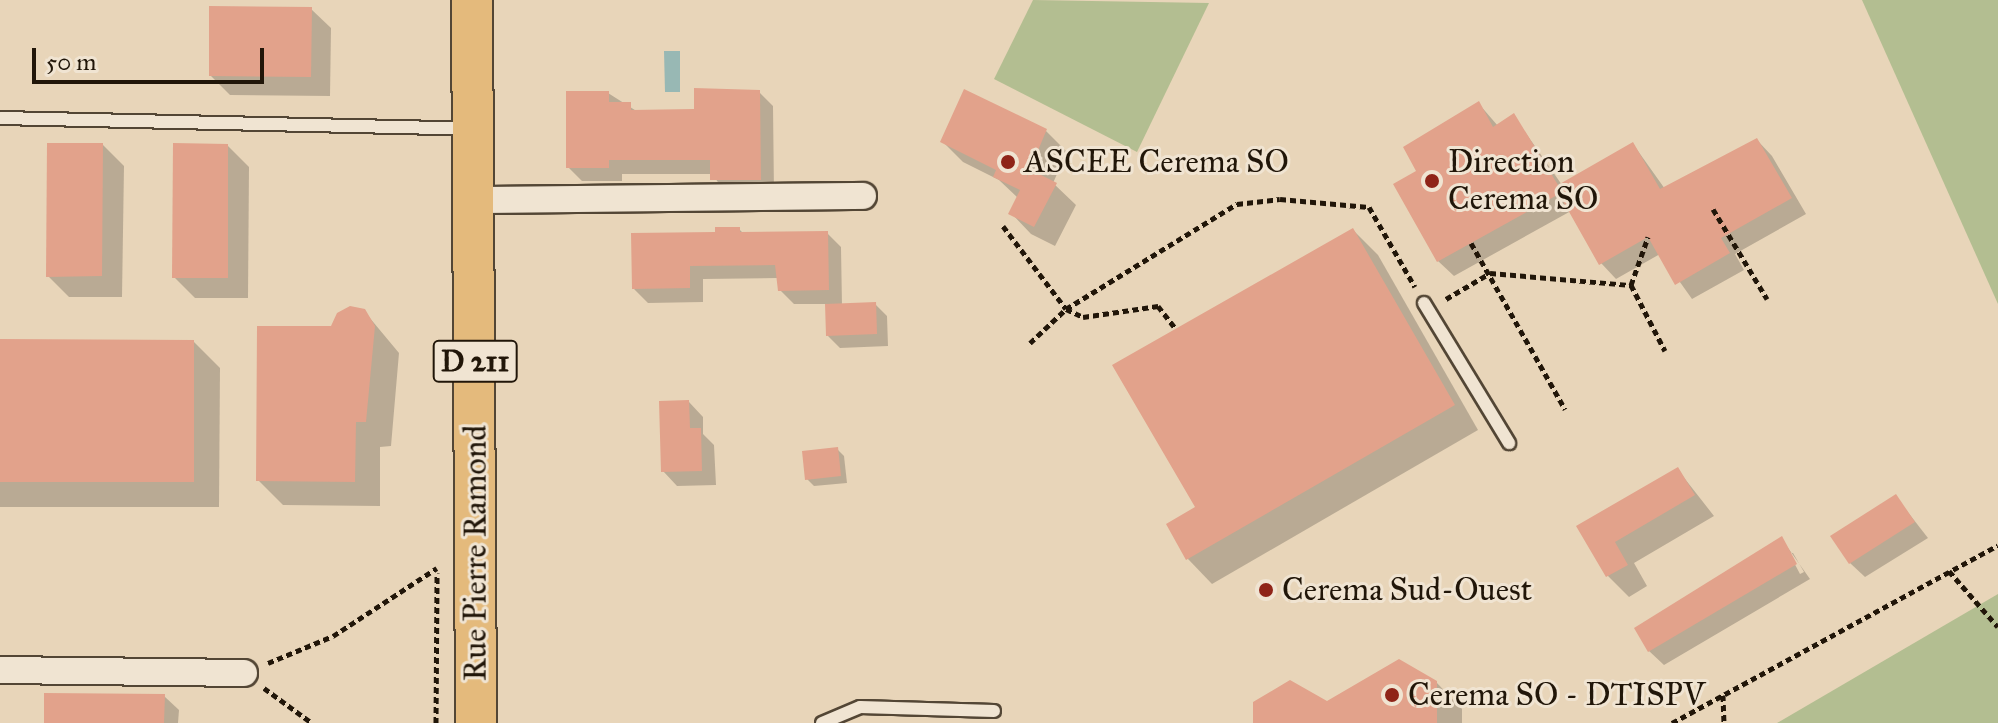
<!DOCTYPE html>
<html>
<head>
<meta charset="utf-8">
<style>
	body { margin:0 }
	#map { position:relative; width:1998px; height:723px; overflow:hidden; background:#e8d5b9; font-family:"IM FELL Great Primer",serif }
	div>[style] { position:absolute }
	.green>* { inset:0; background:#b3be91 }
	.water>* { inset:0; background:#98b8b4 }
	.shadow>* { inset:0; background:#0003 }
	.building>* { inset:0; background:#e2a28b }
	.path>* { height:5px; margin-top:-2.5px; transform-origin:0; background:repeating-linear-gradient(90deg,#211609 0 6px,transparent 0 10px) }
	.roads { filter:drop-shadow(2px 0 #534635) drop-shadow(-2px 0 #534635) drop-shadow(0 2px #534635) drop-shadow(0 -2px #534635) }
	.service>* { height:12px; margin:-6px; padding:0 6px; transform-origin:6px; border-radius:6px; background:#f0e4d2 }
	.minor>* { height:26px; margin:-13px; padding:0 13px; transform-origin:13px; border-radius:13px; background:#f0e4d2 }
	.primary>* { height:40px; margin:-20px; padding:0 20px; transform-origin:20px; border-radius:20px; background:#e4ba7c }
	.dots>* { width:22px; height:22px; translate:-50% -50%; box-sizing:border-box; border:4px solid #f0e4d2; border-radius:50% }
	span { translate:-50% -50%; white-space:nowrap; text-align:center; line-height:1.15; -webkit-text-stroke:6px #f0e4d2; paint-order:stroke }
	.shield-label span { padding:2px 6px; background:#f0e4d2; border:2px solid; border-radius:6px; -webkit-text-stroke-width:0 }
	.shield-label { font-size:30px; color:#211609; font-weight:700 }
	.poi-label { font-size:32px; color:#211609 }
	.left { translate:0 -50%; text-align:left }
	.street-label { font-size:32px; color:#211609 }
	.scale { position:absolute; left:32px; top:48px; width:232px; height:36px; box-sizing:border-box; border:4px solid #211609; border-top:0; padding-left:10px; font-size:24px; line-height:28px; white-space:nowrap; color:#211609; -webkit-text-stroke:6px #f0e4d2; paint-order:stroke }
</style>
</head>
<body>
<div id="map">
	<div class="green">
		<div style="clip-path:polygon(1033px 0,1209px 3px,1137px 152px,994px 79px)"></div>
		<div style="clip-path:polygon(1862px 0,1998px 0,1998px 304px)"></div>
		<div style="clip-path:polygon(1998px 594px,1998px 723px,1777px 723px)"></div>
	</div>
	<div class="water">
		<div style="clip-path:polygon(664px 51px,680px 51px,680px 92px,665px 92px)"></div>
	</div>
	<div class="shadow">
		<div style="clip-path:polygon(311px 9px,331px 28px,330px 96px,230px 95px,211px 76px)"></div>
		<div style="clip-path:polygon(759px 92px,773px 106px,774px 193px,726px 193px,712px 174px,622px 174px,622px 181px,582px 181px,568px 167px,608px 93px,638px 112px,696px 111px)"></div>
		<div style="clip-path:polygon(1479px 104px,1498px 126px,1514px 116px,1562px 185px,1633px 144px,1665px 189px,1757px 140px,1772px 156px,1806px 214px,1735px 254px,1744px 270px,1692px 299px,1660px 254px,1616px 279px,1601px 263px,1571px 211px,1454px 276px,1438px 261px,1419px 172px)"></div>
		<div style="clip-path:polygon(1046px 131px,1067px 152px,1053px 183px,1076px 205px,1055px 246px,1031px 234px,1011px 213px,1018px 198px,999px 180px,963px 162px,942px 141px)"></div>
		<div style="clip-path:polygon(103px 145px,124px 166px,122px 297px,69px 297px,48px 276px)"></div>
		<div style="clip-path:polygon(228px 146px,249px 167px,248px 298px,195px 298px,174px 277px)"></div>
		<div style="clip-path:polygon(739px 229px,744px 234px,827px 233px,841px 247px,842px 305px,875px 304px,887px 316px,888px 346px,840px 348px,828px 336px,827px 304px,794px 304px,780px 290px,778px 278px,703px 279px,703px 302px,648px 303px,634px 289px,717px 234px)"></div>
		<div style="clip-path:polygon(1353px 230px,1378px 255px,1478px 430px,1212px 584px,1188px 559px,1198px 508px)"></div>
		<div style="clip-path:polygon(364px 311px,399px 353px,391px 446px,380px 447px,380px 506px,283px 505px,258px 480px,332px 328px)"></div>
		<div style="clip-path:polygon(0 341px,194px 342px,220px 368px,219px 507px,0 507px)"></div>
		<div style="clip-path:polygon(689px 402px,703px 417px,703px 434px,714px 445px,716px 485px,677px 486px,663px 471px)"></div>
		<div style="clip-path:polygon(837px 449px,844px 456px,847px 483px,814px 486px,807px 479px)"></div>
		<div style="clip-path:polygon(1678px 470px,1714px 516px,1634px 563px,1647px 586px,1629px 597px,1608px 576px,1578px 527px)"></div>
		<div style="clip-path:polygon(1896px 497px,1928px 538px,1865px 577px,1850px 563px)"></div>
		<div style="clip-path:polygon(evenodd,1781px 538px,1810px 579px,1664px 665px,1649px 651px,1781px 538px,1789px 553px,1793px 553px,1804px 572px,1800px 574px,1789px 553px)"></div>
		<div style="clip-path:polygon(1436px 682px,1462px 709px,1462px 723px,1255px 723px)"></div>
		<div style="clip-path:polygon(164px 696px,179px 710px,178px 723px,46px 723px)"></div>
	</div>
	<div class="building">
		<div style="clip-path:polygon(209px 6px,312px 7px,311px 77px,209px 76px)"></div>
		<div style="clip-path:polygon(694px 88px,760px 90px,761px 180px,710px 180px,710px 160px,609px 160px,609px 168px,566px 168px,566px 91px,609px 91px,609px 102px,631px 102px,631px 110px,694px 109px)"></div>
		<div style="clip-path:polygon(964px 89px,1047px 129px,1026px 179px,1031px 170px,1057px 183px,1034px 227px,1008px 214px,1020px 190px,993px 177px,996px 170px,940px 142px)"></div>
		<div style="clip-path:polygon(1479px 101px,1493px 127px,1514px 113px,1558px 185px,1633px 142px,1660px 189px,1757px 138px,1792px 198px,1721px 238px,1730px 253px,1675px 285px,1648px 237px,1599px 265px,1559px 194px,1437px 262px,1393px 184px,1416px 171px,1403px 147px)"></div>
		<div style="clip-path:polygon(47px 143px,103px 143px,102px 276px,46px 277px)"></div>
		<div style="clip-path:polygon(173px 143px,228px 144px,228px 278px,172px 278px)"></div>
		<div style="clip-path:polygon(715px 227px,740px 227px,740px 232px,828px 231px,829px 290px,778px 291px,775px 265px,690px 266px,690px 288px,632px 289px,631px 233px,715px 232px)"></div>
		<div style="clip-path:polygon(1353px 228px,1455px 405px,1186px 560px,1166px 524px,1195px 507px,1112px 365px)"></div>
		<div style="clip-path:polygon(876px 302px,877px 334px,826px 336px,825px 304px)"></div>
		<div style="clip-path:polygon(350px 306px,365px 309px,375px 326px,366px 422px,356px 422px,355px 482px,256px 481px,257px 326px,331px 326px,337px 313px)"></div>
		<div style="clip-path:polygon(0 339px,194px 340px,194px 482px,0 482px)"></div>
		<div style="clip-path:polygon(689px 400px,690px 428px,701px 428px,702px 471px,661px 472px,659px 401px)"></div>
		<div style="clip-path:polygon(838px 447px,841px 476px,805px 480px,802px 451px)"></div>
		<div style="clip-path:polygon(1678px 467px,1695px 495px,1615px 542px,1628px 565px,1606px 577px,1576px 526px)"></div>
		<div style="clip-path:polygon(1896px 494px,1915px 522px,1849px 564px,1830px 536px)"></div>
		<div style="clip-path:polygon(1782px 536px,1797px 564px,1648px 652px,1634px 628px)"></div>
		<div style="clip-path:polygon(1399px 659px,1437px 681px,1437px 723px,1253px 723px,1253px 702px,1290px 680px,1327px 701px)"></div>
		<div style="clip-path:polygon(44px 693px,165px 694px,164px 723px,44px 723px)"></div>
	</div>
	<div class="path">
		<div style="left:1713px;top:209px;width:105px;rotate:59deg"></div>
		<div style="left:1003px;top:226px;width:104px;rotate:52.8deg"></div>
		<div style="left:1066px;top:309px;width:19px;rotate:25deg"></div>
		<div style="left:1083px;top:317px;width:76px;rotate:-8.3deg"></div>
		<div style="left:1158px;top:306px;width:29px;rotate:52deg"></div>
		<div style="left:1471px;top:243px;width:191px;rotate:60.5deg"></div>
		<div style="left:1631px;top:285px;width:51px;rotate:-70.5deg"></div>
		<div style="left:1446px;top:299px;width:51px;rotate:-30.6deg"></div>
		<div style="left:1490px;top:273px;width:142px;rotate:4.9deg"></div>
		<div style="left:1631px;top:285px;width:74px;rotate:62.7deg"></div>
		<div style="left:1030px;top:343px;width:50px;rotate:-43.4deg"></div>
		<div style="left:1066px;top:309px;width:201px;rotate:-31.6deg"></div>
		<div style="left:1237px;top:204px;width:43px;rotate:-6.6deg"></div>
		<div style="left:1280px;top:199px;width:89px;rotate:5.1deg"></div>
		<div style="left:1369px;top:207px;width:92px;rotate:60.1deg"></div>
		<div style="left:1949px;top:571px;width:74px;rotate:48.8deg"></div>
		<div style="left:268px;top:663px;width:70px;rotate:-22.6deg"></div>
		<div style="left:333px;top:636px;width:124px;rotate:-33.2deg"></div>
		<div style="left:264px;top:688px;width:59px;rotate:36.1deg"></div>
		<div style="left:1723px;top:695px;width:28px;rotate:88deg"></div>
		<div style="left:436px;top:723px;width:150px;rotate:-89.6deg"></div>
		<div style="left:1672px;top:723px;width:371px;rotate:-28.6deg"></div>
	</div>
	<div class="roads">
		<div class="service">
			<div style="left:0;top:118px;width:469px;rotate:1.3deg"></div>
			<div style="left:1424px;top:303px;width:164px;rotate:58.7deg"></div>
			<div style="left:822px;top:723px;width:41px;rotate:-22.8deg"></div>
			<div style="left:860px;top:707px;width:134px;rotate:1.7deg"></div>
		</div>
		<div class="minor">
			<div style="left:475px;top:200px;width:388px;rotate:-0.6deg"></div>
			<div style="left:0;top:670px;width:244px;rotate:0.7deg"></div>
		</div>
		<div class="primary">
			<div style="left:472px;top:0;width:723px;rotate:89.68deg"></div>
		</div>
	</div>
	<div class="dots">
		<div style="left:1008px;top:162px;background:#8f2418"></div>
		<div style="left:1432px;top:181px;background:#8f2418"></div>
		<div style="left:1266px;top:590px;background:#8f2418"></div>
		<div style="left:1392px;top:695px;background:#8f2418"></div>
	</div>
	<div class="shield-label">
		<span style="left:475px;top:361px">D 211</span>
	</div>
	<div class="poi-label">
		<span class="left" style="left:1024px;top:162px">ASCEE Cerema SO</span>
		<span class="left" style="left:1448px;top:181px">Direction<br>Cerema SO</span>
		<span class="left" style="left:1282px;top:590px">Cerema Sud-Ouest</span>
		<span class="left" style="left:1408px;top:695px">Cerema SO - DTISPV</span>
	</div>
	<div class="street-label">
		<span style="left:476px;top:553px;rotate:-90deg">Rue Pierre Ramond</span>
	</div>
	<div class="scale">50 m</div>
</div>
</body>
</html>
